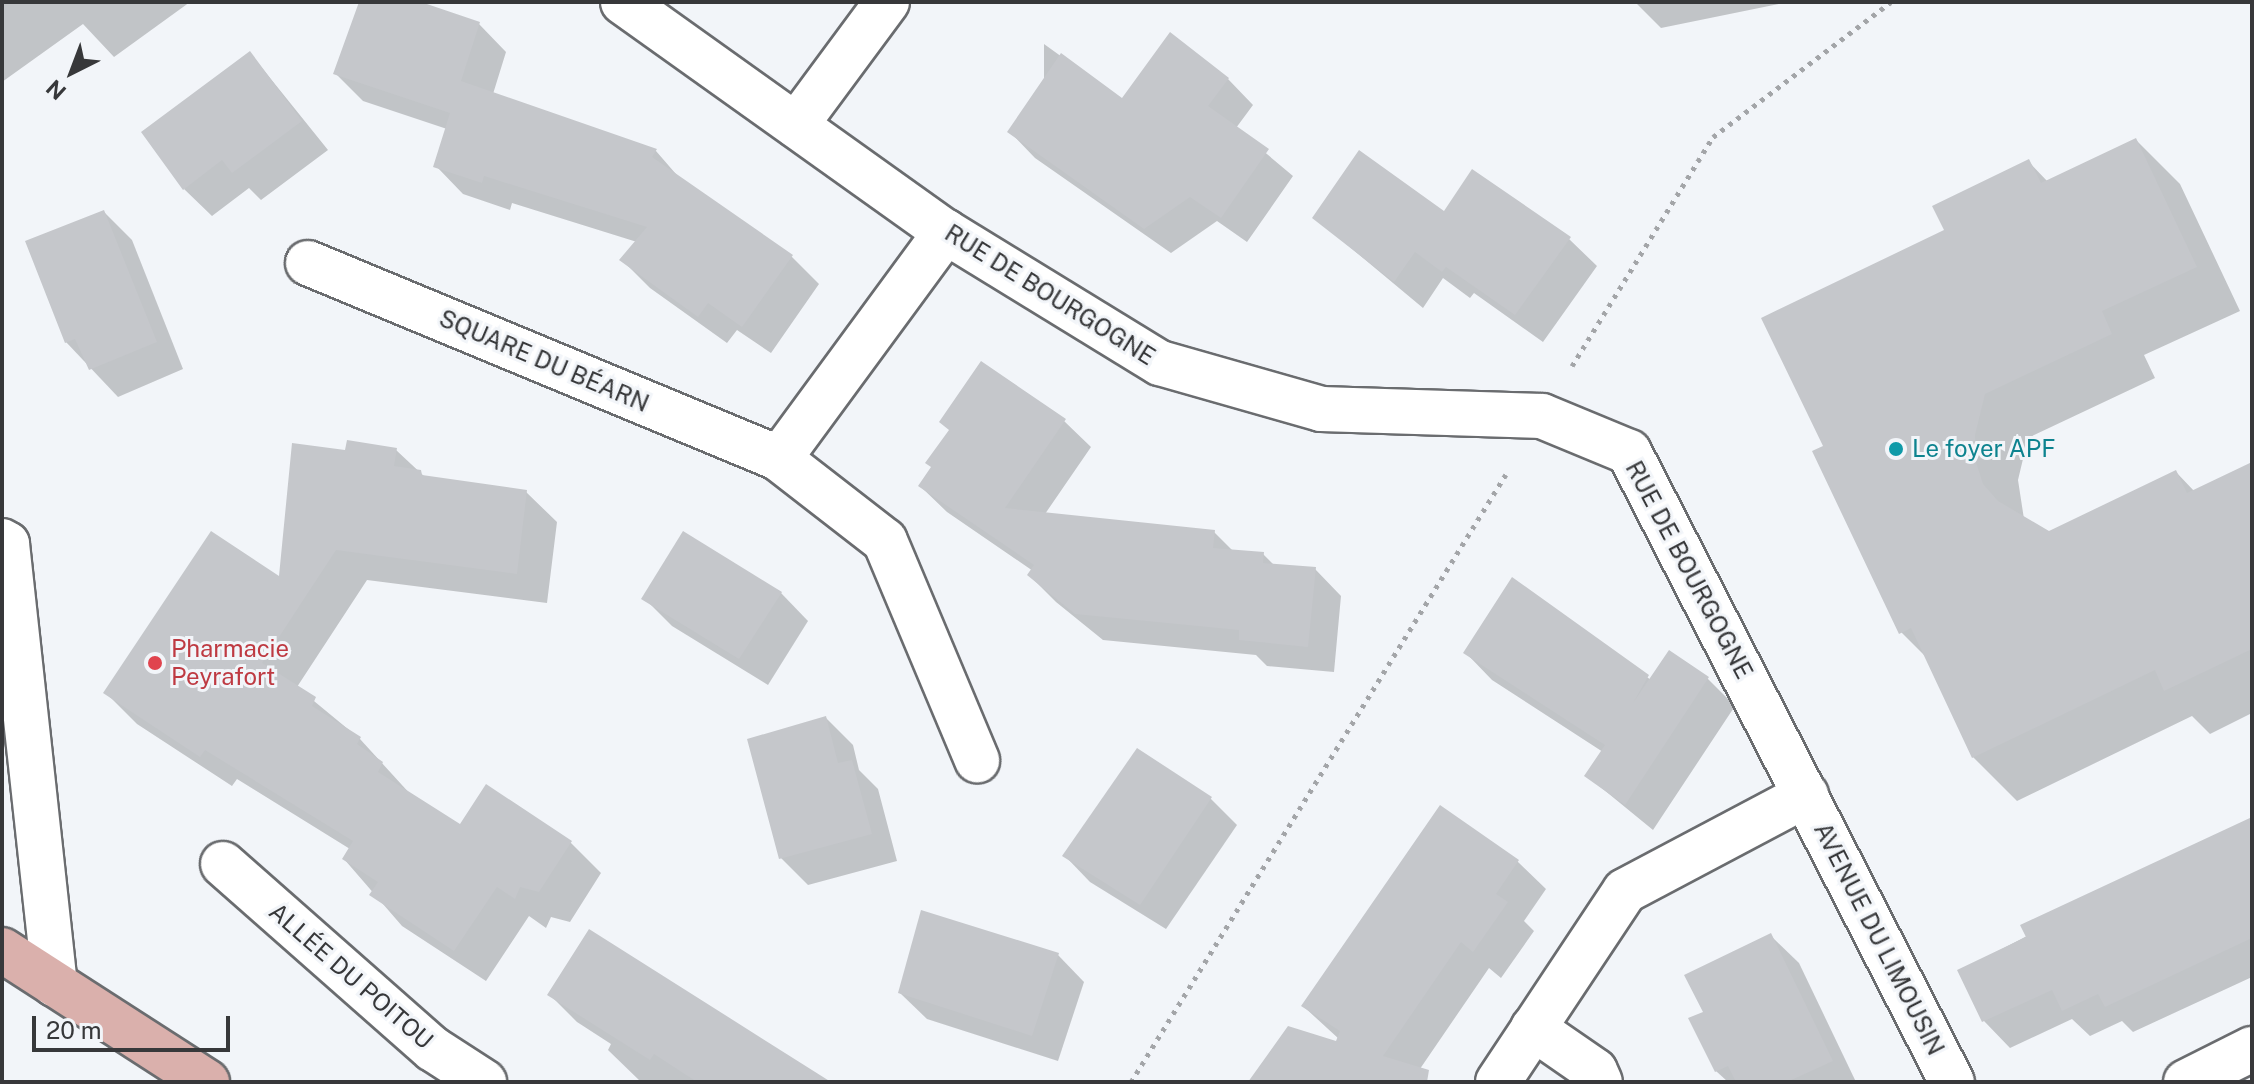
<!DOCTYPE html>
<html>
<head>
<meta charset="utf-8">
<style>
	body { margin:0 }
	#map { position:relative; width:2254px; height:1084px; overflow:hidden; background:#f2f5f9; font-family:"Public Sans",sans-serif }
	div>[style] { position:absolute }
	.shadow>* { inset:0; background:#0003 }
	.building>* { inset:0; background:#c5c7cb }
	.path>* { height:5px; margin-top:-2.5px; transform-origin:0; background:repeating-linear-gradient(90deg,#a3a5a8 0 4px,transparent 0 10px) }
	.roads { filter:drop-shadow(2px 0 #6a6c6f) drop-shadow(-2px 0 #6a6c6f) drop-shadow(0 2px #6a6c6f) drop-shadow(0 -2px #6a6c6f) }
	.minor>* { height:44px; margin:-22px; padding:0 22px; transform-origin:22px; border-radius:22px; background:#fff }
	.major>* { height:44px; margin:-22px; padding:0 22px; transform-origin:22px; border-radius:22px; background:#dab0ac }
	.dots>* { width:22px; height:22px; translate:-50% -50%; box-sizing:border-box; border:4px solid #f2f5f9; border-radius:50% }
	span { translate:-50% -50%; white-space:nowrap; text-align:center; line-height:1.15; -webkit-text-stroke:6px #f2f5f9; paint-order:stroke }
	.street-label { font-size:24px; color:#37383a }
	.culture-label { font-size:24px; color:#0d838f }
	.left { translate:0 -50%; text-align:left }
	.health-label { font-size:24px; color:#be3a42 }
	.frame { position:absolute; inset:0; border:4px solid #37383a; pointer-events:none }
	.north { position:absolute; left:32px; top:32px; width:80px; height:80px; -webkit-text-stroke:6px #f2f5f9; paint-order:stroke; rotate:222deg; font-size:22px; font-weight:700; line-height:32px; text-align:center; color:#37383a }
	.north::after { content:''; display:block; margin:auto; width:28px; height:36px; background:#37383a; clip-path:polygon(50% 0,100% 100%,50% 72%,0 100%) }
	.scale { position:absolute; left:32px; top:1016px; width:198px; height:36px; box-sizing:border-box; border:4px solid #37383a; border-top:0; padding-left:10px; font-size:24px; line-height:28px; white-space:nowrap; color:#37383a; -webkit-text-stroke:6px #f2f5f9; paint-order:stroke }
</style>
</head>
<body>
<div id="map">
	<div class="shadow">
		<div style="clip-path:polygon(2px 2px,190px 2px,114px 57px,83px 24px,2px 82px)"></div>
		<div style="clip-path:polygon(361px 2px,415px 2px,479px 24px,506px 52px,493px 94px,656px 151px,682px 181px,792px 257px,819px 284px,771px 353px,737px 330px,727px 343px,650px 288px,622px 260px,637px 242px,512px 203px,510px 210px,463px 194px,436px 166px,447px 129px,363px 101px,336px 74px)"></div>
		<div style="clip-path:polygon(1635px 2px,1789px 2px,1661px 28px)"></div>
		<div style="clip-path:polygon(1044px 44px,1123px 101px,1228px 79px,1253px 105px,1236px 128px,1293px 176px,1247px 242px,1217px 221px,1171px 253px,1035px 158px,1010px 132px,1044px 81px)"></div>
		<div style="clip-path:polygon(250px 53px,328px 150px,261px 200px,249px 188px,212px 216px,184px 189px)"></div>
		<div style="clip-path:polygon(2136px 140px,2180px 184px,2240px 311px,2144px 355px,2155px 378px,2028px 438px,2018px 480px,2024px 519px,2049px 533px,2176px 472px,2195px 492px,2252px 465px,2252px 713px,2210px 734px,2192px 716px,2017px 801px,1973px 757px,1928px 659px,1901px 632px,1825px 447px,1947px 231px,2029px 162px,2048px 182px)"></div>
		<div style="clip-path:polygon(104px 212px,132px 240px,183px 369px,118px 397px,66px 342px)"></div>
		<div style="clip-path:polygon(1445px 213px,1569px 239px,1597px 266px,1543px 342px,1474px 293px,1470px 298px,1443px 278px,1423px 308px,1315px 218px)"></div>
		<div style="clip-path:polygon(1064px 421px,1091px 447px,1045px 514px,1214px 532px,1234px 552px,1263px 554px,1275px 566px,1315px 569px,1341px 596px,1334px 672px,1267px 666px,1256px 655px,1103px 640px,1056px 602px,1029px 575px,1033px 571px,947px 512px,920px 486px)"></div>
		<div style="clip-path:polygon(396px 450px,426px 478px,526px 492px,557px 522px,547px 603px,367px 580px,297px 687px,360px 739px,412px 796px,461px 826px,571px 843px,601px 873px,570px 922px,551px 917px,546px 928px,529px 916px,486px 981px,402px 926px,344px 859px,350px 849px,237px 779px,232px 786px,137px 724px,106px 693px,281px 579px,347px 452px)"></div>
		<div style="clip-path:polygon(1513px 580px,1651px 680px,1669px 653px,1708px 679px,1735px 706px,1653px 830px,1587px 776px,1603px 752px,1492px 680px,1465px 652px)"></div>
		<div style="clip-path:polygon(781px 593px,808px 621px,768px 685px,672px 626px,644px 598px)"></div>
		<div style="clip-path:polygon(826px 718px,853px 745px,859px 770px,878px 789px,897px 861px,808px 885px,781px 858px)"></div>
		<div style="clip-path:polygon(1138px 751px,1211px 799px,1237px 825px,1166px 929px,1090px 882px,1065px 856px)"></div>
		<div style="clip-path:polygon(1441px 808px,1518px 862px,1546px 889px,1524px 921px,1534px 931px,1501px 978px,1489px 968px,1411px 1082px,1250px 1082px,1337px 1043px,1339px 1039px,1303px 1006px)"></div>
		<div style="clip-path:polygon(2252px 818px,2252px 977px,2133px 1032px,2122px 1021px,2090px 1036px,2072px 1019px,2010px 1048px,1984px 1021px,1960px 971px)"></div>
		<div style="clip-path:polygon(1771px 936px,1799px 963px,1856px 1082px,1728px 1082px,1716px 1071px,1705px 1013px)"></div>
		<div style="clip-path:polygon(1058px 955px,1084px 982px,1058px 1061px,927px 1019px,900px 993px)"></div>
		<div style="clip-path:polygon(549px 994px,827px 1082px,641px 1082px,608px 1050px,611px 1044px,577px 1022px)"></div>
	</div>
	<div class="building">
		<div style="clip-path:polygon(359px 2px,421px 2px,480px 22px,461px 81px,657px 149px,652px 157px,793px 255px,742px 327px,708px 303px,698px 317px,619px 260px,647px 227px,484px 176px,482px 183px,433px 167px,450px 113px,333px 74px)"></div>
		<div style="clip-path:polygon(1170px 32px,1229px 78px,1208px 106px,1269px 149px,1221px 218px,1190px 197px,1144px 229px,1007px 132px,1061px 53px,1122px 98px)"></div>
		<div style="clip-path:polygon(250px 51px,302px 121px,232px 173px,222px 160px,183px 190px,141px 132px)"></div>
		<div style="clip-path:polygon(2136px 138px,2197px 267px,2102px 311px,2112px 334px,1985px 394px,1975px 435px,1976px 462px,1983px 484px,1998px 501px,2049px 531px,2176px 470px,2187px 493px,2252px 462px,2252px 649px,2164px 691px,2155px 670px,1972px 758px,1911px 628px,1899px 634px,1812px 451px,1823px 446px,1761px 318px,1944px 230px,1932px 206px,2029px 159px,2041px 183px)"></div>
		<div style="clip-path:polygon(1359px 150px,1444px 211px,1472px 169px,1571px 237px,1515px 315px,1446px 267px,1442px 272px,1415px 252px,1394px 282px,1312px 218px)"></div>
		<div style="clip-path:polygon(104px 210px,157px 342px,89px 370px,75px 339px,65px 343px,25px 241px)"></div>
		<div style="clip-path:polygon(981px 361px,1066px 419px,1005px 508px,1215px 530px,1213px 548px,1264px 552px,1263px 563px,1316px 567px,1308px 647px,1239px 640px,1239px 630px,1075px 614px,1027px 575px,1034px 565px,918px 486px,931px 467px,925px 463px,949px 430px,939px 422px)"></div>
		<div style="clip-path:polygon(347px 440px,397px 448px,394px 466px,421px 470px,422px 475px,527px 490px,517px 574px,336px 550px,262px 663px,316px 697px,312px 706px,361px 737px,357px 744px,383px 762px,378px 772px,460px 824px,486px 784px,572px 841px,539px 892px,520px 887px,515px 899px,497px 887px,454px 951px,369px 895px,378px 882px,342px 859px,353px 841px,205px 750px,200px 757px,103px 693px,211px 531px,279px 576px,292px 443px,345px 450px)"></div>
		<div style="clip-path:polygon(683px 531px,782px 592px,739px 659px,641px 599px)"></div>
		<div style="clip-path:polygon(1512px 577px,1649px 675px,1633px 703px,1669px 650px,1709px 677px,1625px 805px,1584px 776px,1605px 745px,1463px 653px)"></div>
		<div style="clip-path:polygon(826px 716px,838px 763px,852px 760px,872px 834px,779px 859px,747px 739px)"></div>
		<div style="clip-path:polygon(1137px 748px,1212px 797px,1140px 905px,1062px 856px)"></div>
		<div style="clip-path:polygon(1440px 805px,1519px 860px,1496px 894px,1508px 902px,1473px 952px,1461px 942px,1383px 1056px,1429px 1070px,1427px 1082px,1248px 1082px,1288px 1026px,1336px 1041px,1340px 1031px,1301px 1006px)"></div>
		<div style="clip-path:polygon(2252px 817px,2252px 938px,2105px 1007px,2098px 994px,2062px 1011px,2052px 990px,1982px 1022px,1957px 970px,2026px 937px,2020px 925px)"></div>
		<div style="clip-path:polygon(921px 910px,1059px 953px,1032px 1036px,898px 993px)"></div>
		<div style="clip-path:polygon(589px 929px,831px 1082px,697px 1082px,654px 1054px,650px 1060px,547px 995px)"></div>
		<div style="clip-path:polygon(1771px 933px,1833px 1061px,1787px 1082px,1736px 1082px,1728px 1066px,1715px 1072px,1688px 1018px,1703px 1012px,1684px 975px)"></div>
	</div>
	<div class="path">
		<div style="left:1572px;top:366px;width:269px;rotate:-58.4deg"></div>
		<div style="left:1713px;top:137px;width:223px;rotate:-37.2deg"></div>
		<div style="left:1131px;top:1082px;width:714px;rotate:-58.33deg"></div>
	</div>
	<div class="roads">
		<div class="minor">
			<div style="left:623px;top:2px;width:397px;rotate:35.5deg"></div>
			<div style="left:946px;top:232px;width:251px;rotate:31.5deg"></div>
			<div style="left:1160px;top:363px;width:167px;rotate:15.9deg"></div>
			<div style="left:1321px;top:409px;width:221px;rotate:1.8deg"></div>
			<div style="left:1542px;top:416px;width:94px;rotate:22.5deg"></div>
			<div style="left:1629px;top:452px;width:708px;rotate:62.86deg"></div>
			<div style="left:796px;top:125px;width:153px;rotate:-53.5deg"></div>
			<div style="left:308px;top:263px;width:509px;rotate:22.53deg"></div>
			<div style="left:778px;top:458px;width:135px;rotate:37.8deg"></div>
			<div style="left:885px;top:541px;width:238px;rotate:67.2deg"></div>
			<div style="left:779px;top:459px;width:282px;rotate:-53.7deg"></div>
			<div style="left:2px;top:541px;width:6px;rotate:31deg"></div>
			<div style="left:7px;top:544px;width:443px;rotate:83.8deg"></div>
			<div style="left:223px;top:864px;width:280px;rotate:41.4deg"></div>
			<div style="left:433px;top:1049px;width:61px;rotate:32.9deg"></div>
			<div style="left:1533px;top:1028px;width:75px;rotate:34.7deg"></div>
			<div style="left:1595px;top:1071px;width:12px;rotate:66deg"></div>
			<div style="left:1498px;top:1082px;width:229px;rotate:-56.4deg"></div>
			<div style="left:1625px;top:891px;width:205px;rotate:-27.9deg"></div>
			<div style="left:2186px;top:1082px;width:74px;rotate:-26.6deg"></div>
		</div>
		<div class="major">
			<div style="left:2px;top:950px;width:244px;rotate:32.8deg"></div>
		</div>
	</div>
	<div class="dots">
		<div style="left:1896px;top:449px;background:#0f9aa8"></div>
		<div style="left:155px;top:663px;background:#e0444e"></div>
	</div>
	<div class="street-label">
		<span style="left:1050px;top:295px;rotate:32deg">RUE DE BOURGOGNE</span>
		<span style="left:544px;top:361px;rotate:23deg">SQUARE DU BÉARN</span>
		<span style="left:1689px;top:570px;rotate:62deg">RUE DE BOURGOGNE</span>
		<span style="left:1879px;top:939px;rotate:63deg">AVENUE DU LIMOUSIN</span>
		<span style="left:351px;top:976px;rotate:41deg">ALLÉE DU POITOU</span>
	</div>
	<div class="culture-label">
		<span class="left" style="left:1912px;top:449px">Le foyer APF</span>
	</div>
	<div class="health-label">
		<span class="left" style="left:171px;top:663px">Pharmacie<br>Peyrafort</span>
	</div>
	<div class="frame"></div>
	<div class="north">N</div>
	<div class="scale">20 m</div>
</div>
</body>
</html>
